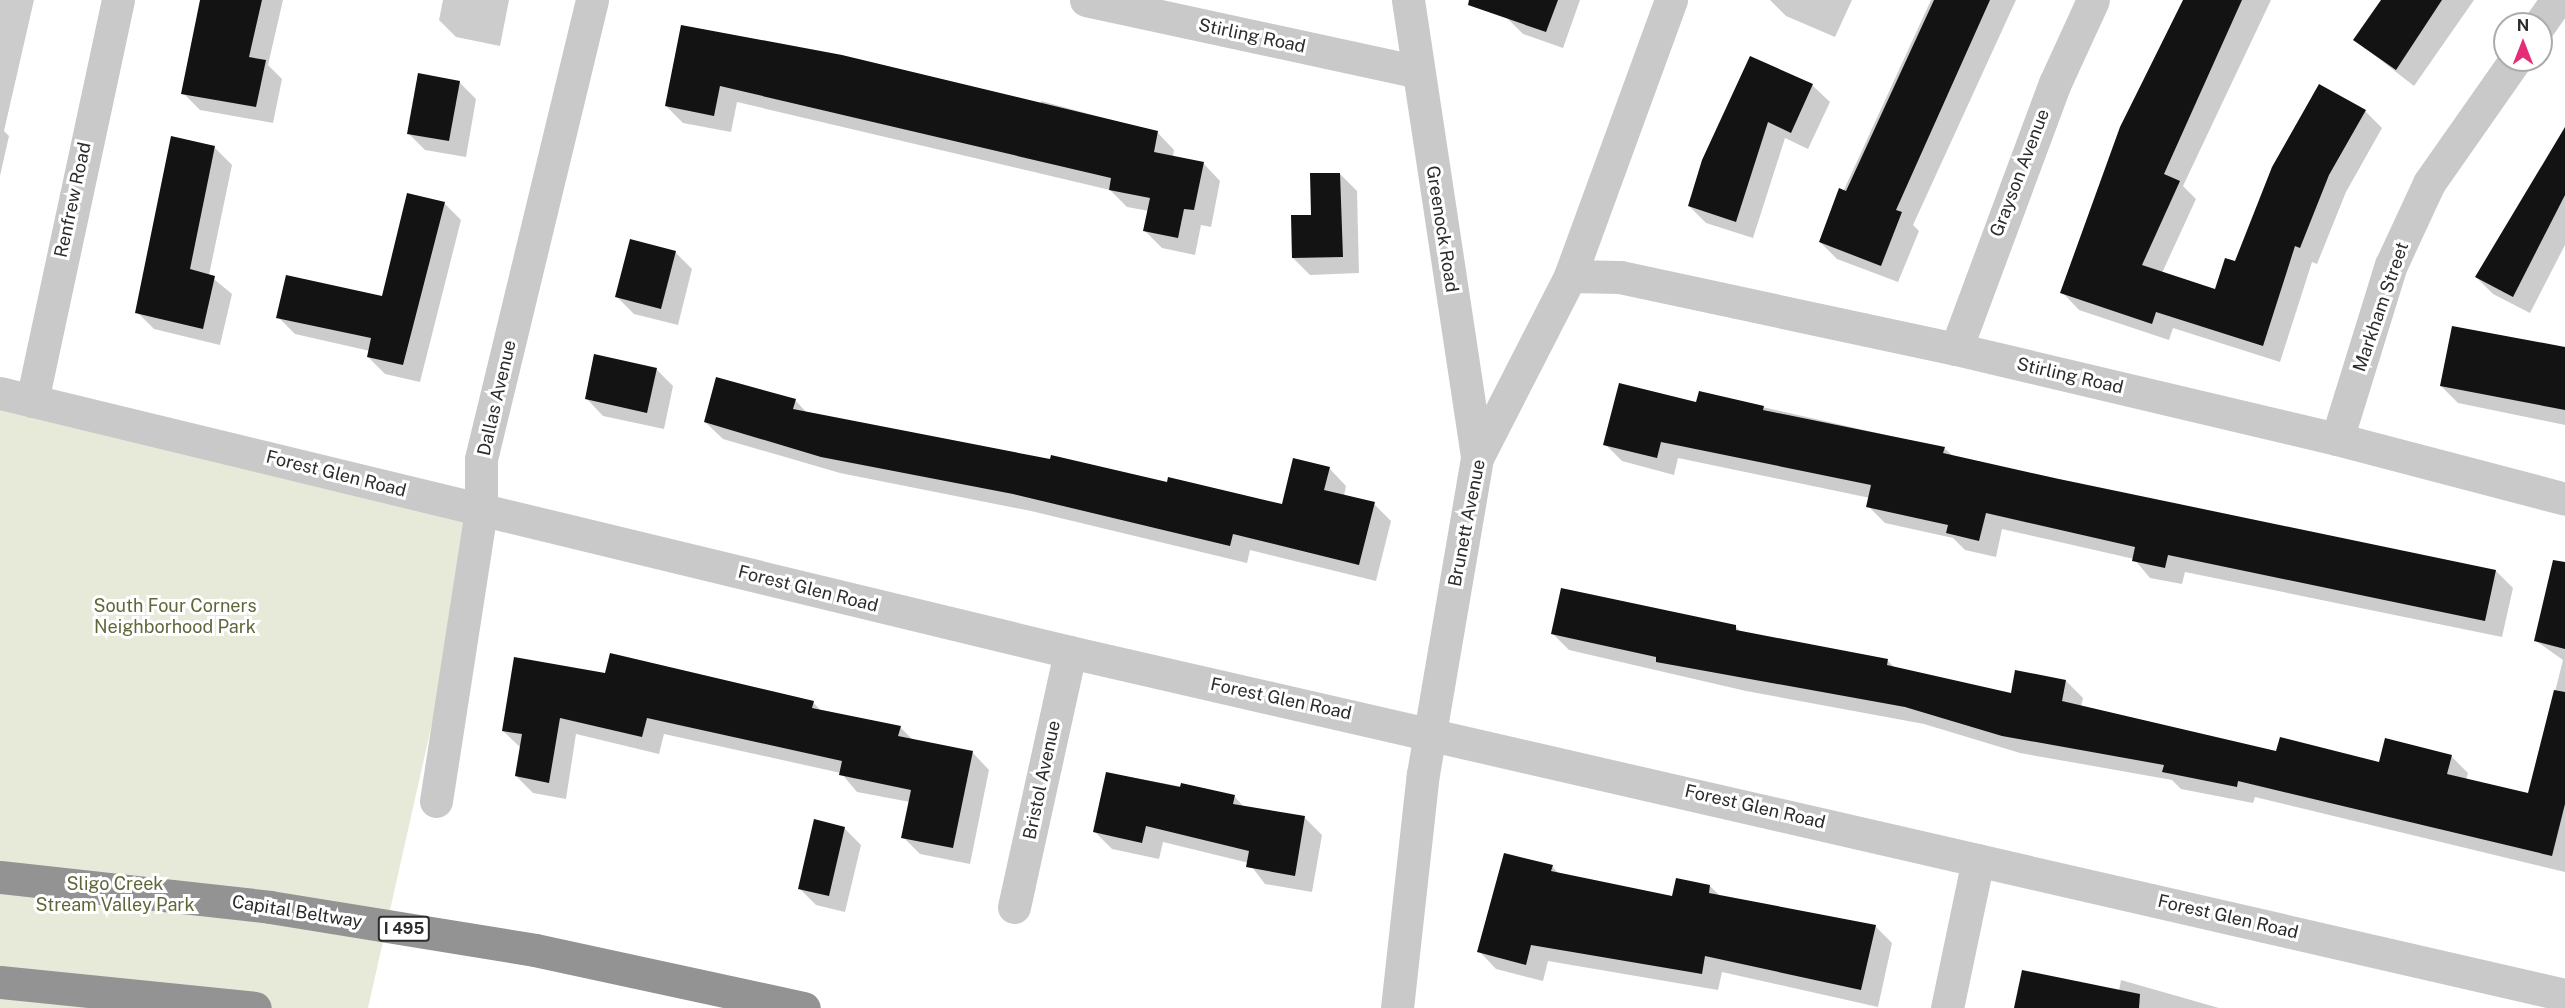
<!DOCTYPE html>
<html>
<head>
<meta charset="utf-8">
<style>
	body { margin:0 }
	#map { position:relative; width:2565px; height:1008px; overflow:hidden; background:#fff; font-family:"Public Sans",sans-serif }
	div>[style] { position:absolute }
	.green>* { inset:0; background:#e8ead9 }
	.shadow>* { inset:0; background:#0003 }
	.building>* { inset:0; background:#131313 }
	.minor>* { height:33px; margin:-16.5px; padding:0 16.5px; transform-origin:16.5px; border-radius:16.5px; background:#c9c9c9 }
	.highway>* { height:33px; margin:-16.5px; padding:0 16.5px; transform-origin:16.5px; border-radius:16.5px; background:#939393 }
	span { translate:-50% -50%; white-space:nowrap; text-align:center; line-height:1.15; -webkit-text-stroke:6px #fff; paint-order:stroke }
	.shield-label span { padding:2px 4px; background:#fff; border:2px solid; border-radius:4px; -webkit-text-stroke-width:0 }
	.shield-label { font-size:16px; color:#2c2c2c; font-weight:700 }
	.street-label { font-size:18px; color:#2c2c2c }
	.park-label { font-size:18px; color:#5e673a }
	.north { position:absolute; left:2493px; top:12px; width:60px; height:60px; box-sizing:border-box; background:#fff; border:2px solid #ababab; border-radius:50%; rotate:0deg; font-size:16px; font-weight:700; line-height:24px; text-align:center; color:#2c2c2c }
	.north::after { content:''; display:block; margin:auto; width:21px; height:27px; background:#e42d76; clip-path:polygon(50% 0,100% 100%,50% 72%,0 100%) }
</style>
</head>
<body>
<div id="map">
	<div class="green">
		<div style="clip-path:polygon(0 407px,480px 510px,368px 1008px,0 1008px)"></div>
	</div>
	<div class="shadow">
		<div style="clip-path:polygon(0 0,34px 0,4px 131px,9px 136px,0 176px)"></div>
		<div style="clip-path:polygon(202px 0,283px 0,268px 65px,282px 79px,273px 123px,200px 110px,183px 93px)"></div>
		<div style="clip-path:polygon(443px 0,509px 0,500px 46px,456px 37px,439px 20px)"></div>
		<div style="clip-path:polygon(1511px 0,1580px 0,1563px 48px,1523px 34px,1506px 17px)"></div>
		<div style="clip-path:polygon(1770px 0,1852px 0,1835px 37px,1786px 16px)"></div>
		<div style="clip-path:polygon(1931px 0,2016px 0,1913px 225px,1919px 231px,1898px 282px,1837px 259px,1820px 242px)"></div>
		<div style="clip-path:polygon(2188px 0,2271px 0,2183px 186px,2196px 199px,2162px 273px,2216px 291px,2365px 111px,2382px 128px,2346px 192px,2317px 264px,2312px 262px,2280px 362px,2173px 328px,2169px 340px,2079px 310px,2062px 292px)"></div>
		<div style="clip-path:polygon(2382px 0,2474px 0,2414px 86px,2355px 40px)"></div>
		<div style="clip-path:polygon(682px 27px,1040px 107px,1041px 101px,1157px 132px,1174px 150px,1173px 157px,1203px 163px,1220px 181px,1211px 227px,1201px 225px,1195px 255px,1162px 248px,1145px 231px,1149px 211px,1127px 207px,1110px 190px,737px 102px,731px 132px,683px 123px,666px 106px)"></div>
		<div style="clip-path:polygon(1751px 58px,1812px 85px,1830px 102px,1808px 149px,1785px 138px,1753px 238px,1706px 223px,1689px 206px)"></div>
		<div style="clip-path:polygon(459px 82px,476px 99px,466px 157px,425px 150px,408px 133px)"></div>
		<div style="clip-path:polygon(2565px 131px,2565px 245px,2530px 313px,2493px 294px,2476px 277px)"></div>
		<div style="clip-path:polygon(215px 148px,232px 165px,209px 275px,232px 294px,220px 345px,154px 329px,137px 312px)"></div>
		<div style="clip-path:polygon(1340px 174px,1357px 191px,1359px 273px,1310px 275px,1293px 258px)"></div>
		<div style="clip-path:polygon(444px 203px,461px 220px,420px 382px,385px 374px,368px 357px,370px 351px,295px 334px,278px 317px,383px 298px)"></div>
		<div style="clip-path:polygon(675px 252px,692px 269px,678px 325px,634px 314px,617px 297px)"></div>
		<div style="clip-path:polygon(2565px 348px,2565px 425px,2458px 403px,2441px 386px)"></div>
		<div style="clip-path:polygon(656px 369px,673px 386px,664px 429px,603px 416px,586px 398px)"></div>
		<div style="clip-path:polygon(1700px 393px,1944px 448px,1953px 456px,2059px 481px,2496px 571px,2513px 588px,2502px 637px,2185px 572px,2182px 584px,2150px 578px,2134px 559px,2002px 529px,1996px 557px,1965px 550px,1953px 538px,1885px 523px,1868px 506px,1870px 498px,1678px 458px,1674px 475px,1622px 461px,1605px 444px,1697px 404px)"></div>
		<div style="clip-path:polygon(795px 400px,808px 414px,1283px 506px,1329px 468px,1346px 486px,1344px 496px,1374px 504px,1391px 521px,1376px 581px,1250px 550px,1247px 563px,1031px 511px,840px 473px,723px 439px,705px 422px)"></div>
		<div style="clip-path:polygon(2565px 616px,2565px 872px,2255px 797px,2253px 803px,2181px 789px,2172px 780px,2020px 753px,1924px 724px,1746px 691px,1569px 650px,1552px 633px,1736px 627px,1742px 633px,1888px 661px,1896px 669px,2012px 695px,2066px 681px,2083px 698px,2081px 707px,2277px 753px,2380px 764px,2451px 756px,2468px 773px,2466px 780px,2529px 795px,2563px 660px,2536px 641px)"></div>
		<div style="clip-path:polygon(606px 675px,813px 702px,822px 712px,900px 727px,914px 741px,972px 752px,989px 770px,970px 864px,920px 854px,903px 837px,910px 802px,857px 792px,841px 773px,664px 734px,659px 754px,576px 734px,566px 799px,533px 793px,516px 776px,521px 748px,503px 731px)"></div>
		<div style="clip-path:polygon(1107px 773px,1234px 796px,1245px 808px,1305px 818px,1322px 835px,1312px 892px,1265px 884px,1249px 863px,1163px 842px,1159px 859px,1112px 849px,1095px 832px)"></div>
		<div style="clip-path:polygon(844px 828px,861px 845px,845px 912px,816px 905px,799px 888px)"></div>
		<div style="clip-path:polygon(1552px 866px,1559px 874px,1673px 898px,1710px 886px,1720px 896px,1875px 926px,1892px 943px,1878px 1007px,1722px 972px,1718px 990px,1548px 961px,1543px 981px,1496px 969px,1479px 951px)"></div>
		<div style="clip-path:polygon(2121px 980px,2219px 1008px,2016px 1008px,2119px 991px)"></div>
	</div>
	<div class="building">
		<div style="clip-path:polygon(200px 0,262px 0,249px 57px,266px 60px,256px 107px,181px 94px)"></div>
		<div style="clip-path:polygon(1469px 0,1558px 0,1546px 32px,1468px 5px)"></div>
		<div style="clip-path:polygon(1934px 0,1990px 0,1896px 210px,1902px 212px,1881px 266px,1819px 242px,1839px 188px,1846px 191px)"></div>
		<div style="clip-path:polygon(2183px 0,2242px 0,2164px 174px,2180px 181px,2142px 265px,2215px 289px,2225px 258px,2235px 261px,2272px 167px,2319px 84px,2366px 110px,2329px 175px,2300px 248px,2295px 246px,2263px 346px,2156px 312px,2152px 324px,2060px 293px,2120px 127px)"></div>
		<div style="clip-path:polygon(2381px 0,2442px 0,2396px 70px,2353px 40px)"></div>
		<div style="clip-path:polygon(681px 25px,842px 55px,1158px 131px,1154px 152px,1204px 162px,1194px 210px,1184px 209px,1178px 238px,1143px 231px,1150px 198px,1109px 190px,1111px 178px,720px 86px,714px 116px,665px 106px)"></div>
		<div style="clip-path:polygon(1750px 56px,1813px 84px,1791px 133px,1768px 122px,1736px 222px,1688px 206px,1702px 160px)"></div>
		<div style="clip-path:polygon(418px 73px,460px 81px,449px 141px,407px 134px)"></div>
		<div style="clip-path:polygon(2565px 127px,2565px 195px,2513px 297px,2475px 277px)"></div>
		<div style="clip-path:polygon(171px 136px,215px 146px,190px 269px,215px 276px,203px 329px,135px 313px)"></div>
		<div style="clip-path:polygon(1310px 173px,1340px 173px,1343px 257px,1292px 258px,1291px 215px,1311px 215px)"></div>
		<div style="clip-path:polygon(407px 193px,445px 202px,403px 365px,367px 357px,371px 338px,276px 318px,286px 275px,382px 296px)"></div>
		<div style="clip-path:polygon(630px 239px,676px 251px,661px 309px,615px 297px)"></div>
		<div style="clip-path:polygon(2452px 326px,2565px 347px,2565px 410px,2440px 386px)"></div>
		<div style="clip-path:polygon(594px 354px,657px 368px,647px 413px,585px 399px)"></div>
		<div style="clip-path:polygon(716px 377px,796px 399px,793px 409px,1050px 459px,1051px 455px,1167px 482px,1168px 477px,1282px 504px,1293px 458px,1330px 467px,1324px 490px,1375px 502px,1359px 565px,1233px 534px,1230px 546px,1013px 494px,821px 457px,704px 422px)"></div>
		<div style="clip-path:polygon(1619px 383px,1696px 402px,1699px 391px,1764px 406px,1763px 410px,1945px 447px,1943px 453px,2059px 479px,2496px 570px,2485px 621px,2168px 555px,2165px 568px,2132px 561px,2135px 547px,1986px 513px,1979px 541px,1946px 533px,1948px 525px,1866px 507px,1871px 485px,1661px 442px,1657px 458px,1603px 445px)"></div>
		<div style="clip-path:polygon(2553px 560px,2565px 562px,2565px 649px,2534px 641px)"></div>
		<div style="clip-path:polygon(1561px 588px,1736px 625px,1736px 630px,1888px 659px,1887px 665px,2011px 693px,2015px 670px,2066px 680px,2062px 701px,2276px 751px,2280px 737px,2379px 762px,2385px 738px,2452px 755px,2447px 774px,2528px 793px,2554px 690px,2565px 692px,2565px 804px,2552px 856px,2238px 781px,2237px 787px,2162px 772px,2164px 765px,2002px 736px,1905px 707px,1656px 662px,1656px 657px,1551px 634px)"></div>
		<div style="clip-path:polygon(610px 653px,814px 701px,812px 708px,901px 726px,898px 736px,973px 751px,953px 848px,901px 838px,911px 790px,839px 775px,842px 761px,647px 718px,642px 737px,560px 718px,549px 783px,515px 776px,522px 734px,502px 731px,514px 657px,605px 673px)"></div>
		<div style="clip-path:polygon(1106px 772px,1180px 787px,1181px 783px,1235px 795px,1233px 804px,1305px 816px,1295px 876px,1246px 867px,1249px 851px,1146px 826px,1142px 843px,1093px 832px)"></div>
		<div style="clip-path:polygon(814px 819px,845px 827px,829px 896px,798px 889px)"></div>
		<div style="clip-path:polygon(1504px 853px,1553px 865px,1551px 871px,1672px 896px,1676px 878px,1710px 885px,1709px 893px,1876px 925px,1861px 990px,1705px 956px,1702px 974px,1531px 945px,1526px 965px,1477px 952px)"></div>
		<div style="clip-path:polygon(2022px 970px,2140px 994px,2139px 1008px,2014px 1008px)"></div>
	</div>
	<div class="minor">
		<div style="left:1086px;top:0;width:340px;rotate:12.2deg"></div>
		<div style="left:1408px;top:0;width:463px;rotate:81.4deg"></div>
		<div style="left:2540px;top:24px;width:29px;rotate:-55deg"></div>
		<div style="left:1570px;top:276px;width:50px;rotate:1.1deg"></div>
		<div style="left:1620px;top:277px;width:344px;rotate:12.1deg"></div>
		<div style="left:1956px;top:349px;width:391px;rotate:13.3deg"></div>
		<div style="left:2337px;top:439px;width:236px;rotate:14.7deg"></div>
		<div style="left:1956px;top:349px;width:284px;rotate:-69.6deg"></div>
		<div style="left:2055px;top:83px;width:91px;rotate:-65.4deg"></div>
		<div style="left:0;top:393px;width:1101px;rotate:13.61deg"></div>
		<div style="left:1070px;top:652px;width:1534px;rotate:12.92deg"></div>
		<div style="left:32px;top:401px;width:410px;rotate:-77.9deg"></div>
		<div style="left:2337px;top:439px;width:182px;rotate:-72.8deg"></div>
		<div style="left:2391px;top:265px;width:90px;rotate:-65.1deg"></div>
		<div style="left:2429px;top:183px;width:150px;rotate:-55deg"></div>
		<div style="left:436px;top:801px;width:294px;rotate:-81.2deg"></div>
		<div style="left:481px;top:510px;width:51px;rotate:-90deg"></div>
		<div style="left:481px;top:459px;width:472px;rotate:-76.4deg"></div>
		<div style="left:1014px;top:907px;width:261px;rotate:-77.6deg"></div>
		<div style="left:1397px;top:1008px;width:235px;rotate:-83.7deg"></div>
		<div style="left:1423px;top:774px;width:321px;rotate:-80.3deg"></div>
		<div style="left:1477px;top:458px;width:204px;rotate:-62.9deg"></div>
		<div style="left:1570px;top:276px;width:294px;rotate:-69.9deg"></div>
		<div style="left:1947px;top:1008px;width:151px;rotate:-78.2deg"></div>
	</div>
	<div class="highway">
		<div style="left:0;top:877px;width:272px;rotate:6.3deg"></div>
		<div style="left:270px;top:907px;width:268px;rotate:9.2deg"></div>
		<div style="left:535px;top:950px;width:275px;rotate:12.2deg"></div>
		<div style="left:0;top:982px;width:256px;rotate:5.8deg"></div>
	</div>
	<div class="shield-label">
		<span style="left:404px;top:929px">I 495</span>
	</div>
	<div class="street-label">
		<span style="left:1252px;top:36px;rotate:12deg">Stirling Road</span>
		<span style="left:2020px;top:173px;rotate:-69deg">Grayson Avenue</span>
		<span style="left:73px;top:200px;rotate:-78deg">Renfrew Road</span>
		<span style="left:1442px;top:229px;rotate:81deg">Greenock Road</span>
		<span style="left:2381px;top:307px;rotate:-71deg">Markham Street</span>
		<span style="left:2070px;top:376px;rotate:13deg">Stirling Road</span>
		<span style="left:497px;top:398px;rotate:-77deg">Dallas Avenue</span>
		<span style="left:336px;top:474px;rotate:14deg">Forest Glen Road</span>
		<span style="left:1467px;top:523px;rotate:-79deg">Brunett Avenue</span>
		<span style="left:808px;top:589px;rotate:14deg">Forest Glen Road</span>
		<span style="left:1281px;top:699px;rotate:12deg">Forest Glen Road</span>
		<span style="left:1042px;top:780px;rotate:-78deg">Bristol Avenue</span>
		<span style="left:1755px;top:807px;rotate:13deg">Forest Glen Road</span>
		<span style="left:297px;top:912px;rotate:9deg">Capital Beltway</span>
		<span style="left:2228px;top:917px;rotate:13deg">Forest Glen Road</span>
	</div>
	<div class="park-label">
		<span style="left:175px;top:617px">South Four Corners<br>Neighborhood Park</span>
		<span style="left:115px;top:895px">Sligo Creek<br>Stream Valley Park</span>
	</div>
	<div class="north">N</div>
</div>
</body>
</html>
